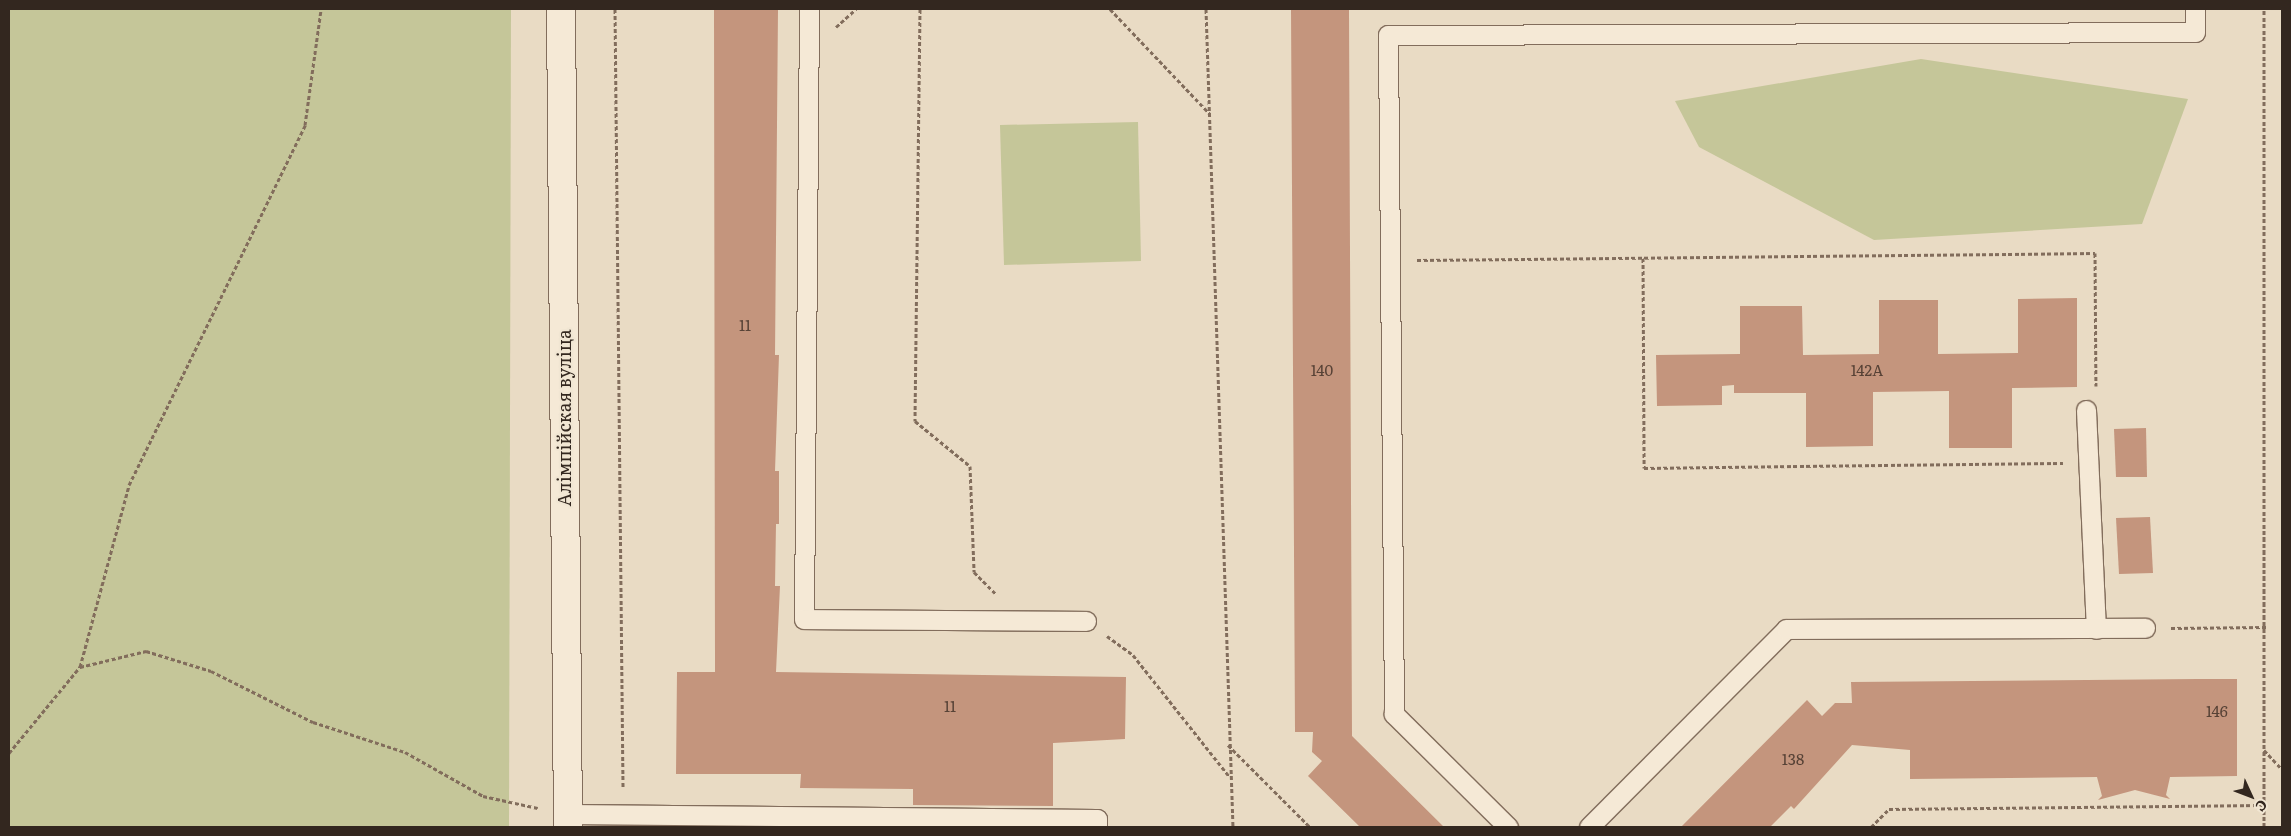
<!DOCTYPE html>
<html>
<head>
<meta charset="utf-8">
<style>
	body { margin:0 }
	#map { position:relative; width:2291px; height:836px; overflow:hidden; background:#e9dbc4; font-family:Literata,serif }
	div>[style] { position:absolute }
	.green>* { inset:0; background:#c5c699 }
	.building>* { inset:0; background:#c4957d }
	.path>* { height:3px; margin-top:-1.5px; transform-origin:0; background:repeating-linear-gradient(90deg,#826d5c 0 4px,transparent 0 6.5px) }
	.roads { filter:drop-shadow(1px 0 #826d5c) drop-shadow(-1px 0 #826d5c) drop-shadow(0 1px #826d5c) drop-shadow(0 -1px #826d5c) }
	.service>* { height:19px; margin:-9.5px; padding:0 9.5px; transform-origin:9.5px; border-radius:9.5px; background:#f5e9d6 }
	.tertiary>* { height:28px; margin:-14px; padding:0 14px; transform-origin:14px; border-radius:14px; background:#f5e9d6 }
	span { translate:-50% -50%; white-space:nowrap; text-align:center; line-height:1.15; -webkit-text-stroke:4.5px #f1e6d3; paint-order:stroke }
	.number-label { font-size:15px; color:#574236 }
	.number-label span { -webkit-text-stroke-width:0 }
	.street-label { font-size:18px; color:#33271f }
	.frame { position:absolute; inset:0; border:10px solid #33271f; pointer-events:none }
	.north { position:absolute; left:2226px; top:771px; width:50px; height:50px; -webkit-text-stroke:4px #f1e6d3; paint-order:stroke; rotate:133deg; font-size:14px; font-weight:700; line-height:20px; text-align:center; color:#33271f }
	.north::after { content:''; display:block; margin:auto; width:18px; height:22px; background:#33271f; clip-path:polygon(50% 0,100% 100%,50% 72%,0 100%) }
</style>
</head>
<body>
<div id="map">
	<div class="green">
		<div style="clip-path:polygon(9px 9px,511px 9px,509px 827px,9px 827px)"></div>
		<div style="clip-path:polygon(1921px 59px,2188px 99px,2142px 224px,1874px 240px,1699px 147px,1675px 101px)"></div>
		<div style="clip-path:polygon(1138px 122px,1141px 261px,1004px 265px,1000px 125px)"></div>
	</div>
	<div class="building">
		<div style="clip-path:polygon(714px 9px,778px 10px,775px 355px,779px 355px,775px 471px,779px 471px,779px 524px,776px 524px,775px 586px,780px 586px,776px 672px,1126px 677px,1125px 739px,1053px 743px,1053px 806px,913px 805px,913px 789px,800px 788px,801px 774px,676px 774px,677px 672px,715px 672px)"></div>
		<div style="clip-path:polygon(1291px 9px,1349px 9px,1352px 736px,1444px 827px,1360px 827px,1308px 776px,1322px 761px,1312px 752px,1313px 732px,1295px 732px)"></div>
		<div style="clip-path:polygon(2077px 298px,2077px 387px,2012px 388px,2012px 448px,1949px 448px,1949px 391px,1873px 392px,1873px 446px,1806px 447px,1806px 393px,1734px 393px,1734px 385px,1722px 386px,1722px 405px,1657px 406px,1656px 355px,1740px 354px,1740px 306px,1802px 306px,1803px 355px,1879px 354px,1879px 300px,1938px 300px,1938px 354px,2018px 353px,2018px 299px)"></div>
		<div style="clip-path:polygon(2146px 428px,2147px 477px,2116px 477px,2114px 429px)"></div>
		<div style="clip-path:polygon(2150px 517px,2153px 573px,2119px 574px,2116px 518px)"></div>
		<div style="clip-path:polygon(2197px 679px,2237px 679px,2237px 776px,2170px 777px,2166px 795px,2170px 799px,2135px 790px,2098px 800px,2102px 796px,2097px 777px,1910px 779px,1910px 750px,1852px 745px,1794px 809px,1791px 806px,1770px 827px,1681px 827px,1807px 700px,1822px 716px,1835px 703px,1852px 703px,1851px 682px)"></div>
	</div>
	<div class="path">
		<div style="left:615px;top:9px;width:779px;rotate:89.41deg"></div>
		<div style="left:920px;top:9px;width:412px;rotate:90.7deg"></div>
		<div style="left:915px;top:421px;width:71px;rotate:39.3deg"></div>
		<div style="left:970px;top:466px;width:106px;rotate:87.8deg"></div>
		<div style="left:974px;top:572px;width:30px;rotate:45deg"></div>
		<div style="left:1110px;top:9px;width:145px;rotate:46.4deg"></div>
		<div style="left:1206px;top:9px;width:818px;rotate:88.11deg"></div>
		<div style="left:836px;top:27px;width:27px;rotate:-42deg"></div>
		<div style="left:1643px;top:258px;width:210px;rotate:89.7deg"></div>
		<div style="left:1644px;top:468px;width:419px;rotate:-0.7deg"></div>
		<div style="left:1417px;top:260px;width:678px;rotate:-0.59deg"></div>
		<div style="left:2095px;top:253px;width:133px;rotate:89.6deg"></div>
		<div style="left:2171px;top:628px;width:95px;rotate:-0.6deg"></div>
		<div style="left:1107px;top:636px;width:32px;rotate:36deg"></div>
		<div style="left:1133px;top:655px;width:154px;rotate:51.6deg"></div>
		<div style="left:80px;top:667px;width:68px;rotate:-13.6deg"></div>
		<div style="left:146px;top:651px;width:68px;rotate:17.1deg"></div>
		<div style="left:211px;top:671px;width:114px;rotate:26.6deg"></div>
		<div style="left:313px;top:722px;width:97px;rotate:18.1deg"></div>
		<div style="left:405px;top:752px;width:90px;rotate:29.4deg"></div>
		<div style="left:483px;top:796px;width:56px;rotate:12.3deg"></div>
		<div style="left:1228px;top:745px;width:116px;rotate:45deg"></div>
		<div style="left:2264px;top:750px;width:26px;rotate:47deg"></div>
		<div style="left:9px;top:753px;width:112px;rotate:-50.5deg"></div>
		<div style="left:80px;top:667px;width:188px;rotate:-74.9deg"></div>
		<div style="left:129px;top:485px;width:401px;rotate:-63.9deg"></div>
		<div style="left:305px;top:125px;width:117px;rotate:-82.1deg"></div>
		<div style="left:1871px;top:827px;width:25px;rotate:-45deg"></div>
		<div style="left:1889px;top:809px;width:374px;rotate:-0.6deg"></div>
		<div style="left:2264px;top:827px;width:818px;rotate:-90deg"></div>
	</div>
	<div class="roads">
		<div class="service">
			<div style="left:809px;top:9px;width:610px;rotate:90.47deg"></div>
			<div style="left:804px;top:619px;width:282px;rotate:0.4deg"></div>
			<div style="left:2086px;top:410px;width:219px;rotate:87.4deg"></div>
			<div style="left:568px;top:814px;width:529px;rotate:0.54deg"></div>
			<div style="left:1097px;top:819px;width:8px;rotate:90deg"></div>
			<div style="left:1508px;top:827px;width:161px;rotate:-135.3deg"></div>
			<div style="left:1394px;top:714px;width:679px;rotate:-90.51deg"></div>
			<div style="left:1388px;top:35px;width:807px;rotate:-0.21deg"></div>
			<div style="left:2195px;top:32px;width:23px;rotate:-90deg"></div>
			<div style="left:1589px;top:827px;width:279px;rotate:-45.1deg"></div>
			<div style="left:1786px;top:629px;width:359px;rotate:-0.2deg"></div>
		</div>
		<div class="tertiary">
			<div style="left:561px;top:9px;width:818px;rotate:89.51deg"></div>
		</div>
	</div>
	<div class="number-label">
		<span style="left:745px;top:325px">11</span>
		<span style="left:1322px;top:370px">140</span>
		<span style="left:1867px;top:370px">142А</span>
		<span style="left:950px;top:706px">11</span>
		<span style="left:2217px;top:711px">146</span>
		<span style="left:1793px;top:759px">138</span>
	</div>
	<div class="street-label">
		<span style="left:564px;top:418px;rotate:-90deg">Алімпійская вуліца</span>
	</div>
	<div class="frame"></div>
	<div class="north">С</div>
</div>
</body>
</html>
